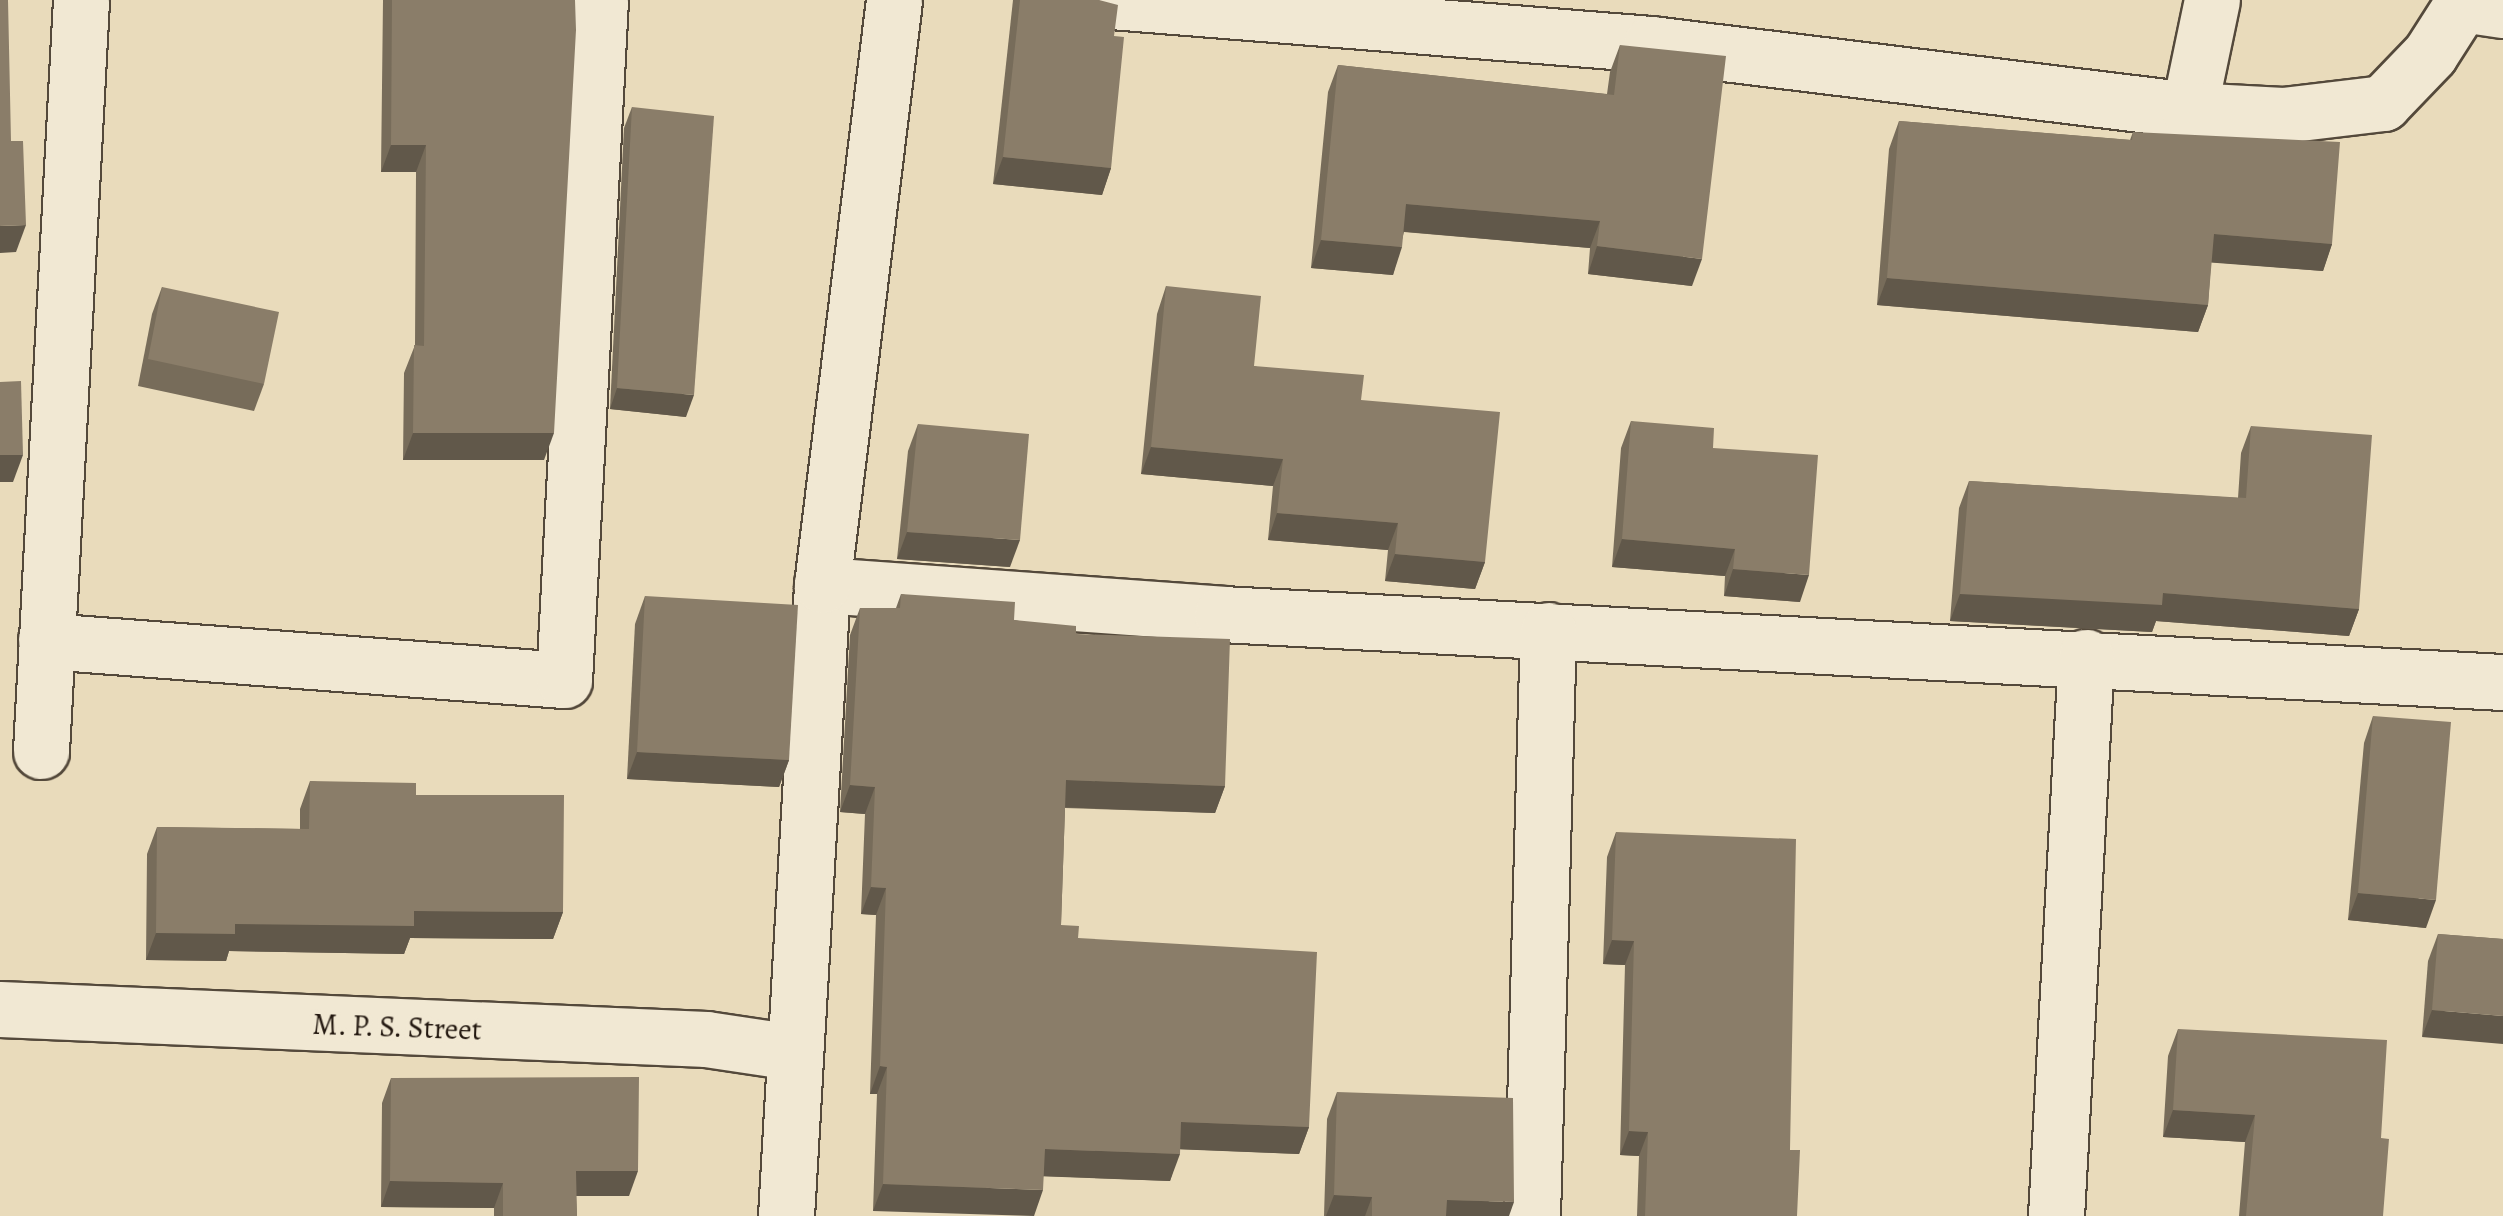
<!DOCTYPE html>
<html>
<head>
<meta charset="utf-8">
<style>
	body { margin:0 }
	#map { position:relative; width:2503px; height:1216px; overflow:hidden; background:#e9dbbb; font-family:Alegreya,serif }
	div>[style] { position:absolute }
	.roads { filter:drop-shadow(2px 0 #54493b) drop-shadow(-2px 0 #54493b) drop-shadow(0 2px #54493b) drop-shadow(0 -2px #54493b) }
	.street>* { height:55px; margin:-27.5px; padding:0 27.5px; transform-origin:27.5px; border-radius:27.5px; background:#f1e8d3 }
	.wall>* { inset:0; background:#776c5a }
	.shaded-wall>* { inset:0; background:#61584a }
	.building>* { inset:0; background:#8a7d69 }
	span { translate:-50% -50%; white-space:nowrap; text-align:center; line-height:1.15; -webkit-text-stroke:8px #f1e8d3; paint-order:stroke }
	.street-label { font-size:30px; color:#231810 }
</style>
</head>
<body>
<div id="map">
	<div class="roads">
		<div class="street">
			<div style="left:1099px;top:0;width:554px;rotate:4.56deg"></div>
			<div style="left:1651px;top:44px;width:542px;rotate:6.99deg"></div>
			<div style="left:2189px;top:110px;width:112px;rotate:-78.2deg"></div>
			<div style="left:2189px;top:110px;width:94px;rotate:3deg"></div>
			<div style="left:2283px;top:115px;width:101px;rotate:-6.8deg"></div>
			<div style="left:2383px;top:103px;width:68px;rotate:-46.2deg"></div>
			<div style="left:2430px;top:54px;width:59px;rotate:-57.4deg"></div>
			<div style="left:2462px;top:4px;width:41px;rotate:8.3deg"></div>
			<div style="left:822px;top:585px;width:401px;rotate:4.1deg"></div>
			<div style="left:1222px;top:614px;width:1283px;rotate:3.04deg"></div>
			<div style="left:46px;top:641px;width:519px;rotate:4.31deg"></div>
			<div style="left:564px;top:680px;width:681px;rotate:-86.97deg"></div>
			<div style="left:41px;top:751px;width:752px;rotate:-86.95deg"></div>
			<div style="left:0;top:1009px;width:707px;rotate:2.43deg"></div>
			<div style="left:706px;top:1039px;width:88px;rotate:8.5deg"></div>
			<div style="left:786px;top:1216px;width:632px;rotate:-86.73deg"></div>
			<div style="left:822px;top:585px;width:589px;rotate:-82.98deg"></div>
			<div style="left:1532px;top:1216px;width:586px;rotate:-88.44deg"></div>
			<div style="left:2056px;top:1216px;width:560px;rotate:-86.93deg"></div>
		</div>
	</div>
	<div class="wall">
		<div style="clip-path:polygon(383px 0,575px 0,544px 460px,403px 460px,404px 373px,415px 345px,416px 172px,381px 172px)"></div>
		<div style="clip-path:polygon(1013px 0,1099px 0,1114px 36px,1111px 168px,1102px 195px,993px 184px)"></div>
		<div style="clip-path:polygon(1620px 45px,1692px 286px,1588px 274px,1590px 248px,1404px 232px,1393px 275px,1311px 268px,1328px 92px,1338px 65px,1607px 94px,1610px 72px)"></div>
		<div style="clip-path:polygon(632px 107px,686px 417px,610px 409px,624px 128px)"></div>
		<div style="clip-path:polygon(1899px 121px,2130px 140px,2133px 132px,2332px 244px,2323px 271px,2211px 262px,2208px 305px,2198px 332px,1877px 305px,1889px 149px)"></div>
		<div style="clip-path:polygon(1166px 286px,1254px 366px,1361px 400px,1485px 562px,1475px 589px,1385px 581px,1388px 550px,1268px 540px,1273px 486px,1141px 474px,1157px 314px)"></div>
		<div style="clip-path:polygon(162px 287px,264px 384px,254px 411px,138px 386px,152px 314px)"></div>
		<div style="clip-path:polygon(1631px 421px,1713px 448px,1800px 602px,1724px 596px,1725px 576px,1612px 567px,1621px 448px)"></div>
		<div style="clip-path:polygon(918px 424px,1010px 567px,897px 559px,908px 451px)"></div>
		<div style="clip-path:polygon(2251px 426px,2359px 609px,2349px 636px,2156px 621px,2152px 632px,1950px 621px,1959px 508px,1969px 481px,2238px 498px,2241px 453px)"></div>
		<div style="clip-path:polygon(901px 594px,1076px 634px,1225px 786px,1215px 813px,1065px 808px,1061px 925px,1309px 1127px,1299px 1154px,1180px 1149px,1170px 1181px,1044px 1176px,873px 1211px,877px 1094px,870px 1094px,876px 915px,861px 914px,865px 814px,840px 812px,850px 635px,860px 608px,896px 608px)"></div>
		<div style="clip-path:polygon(645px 596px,789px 760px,779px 787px,627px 779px,635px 624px)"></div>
		<div style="clip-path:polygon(2373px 716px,2426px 928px,2348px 920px,2364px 743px)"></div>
		<div style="clip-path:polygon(310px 781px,416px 795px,563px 912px,553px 939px,410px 938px,404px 954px,229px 951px,226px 961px,146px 960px,147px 854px,157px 827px,300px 829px,300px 809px)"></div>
		<div style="clip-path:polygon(1616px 832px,1790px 1150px,1797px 1216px,1637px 1216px,1639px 1156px,1620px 1155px,1625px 965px,1603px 964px,1607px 857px)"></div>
		<div style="clip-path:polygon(2438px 934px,2503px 939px,2422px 1037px,2428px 961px)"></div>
		<div style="clip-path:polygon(2178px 1029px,2381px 1138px,2383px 1216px,2239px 1216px,2245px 1142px,2163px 1137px,2168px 1056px)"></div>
		<div style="clip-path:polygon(391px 1078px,629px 1196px,576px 1196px,577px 1216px,494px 1216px,494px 1208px,381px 1207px,382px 1103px)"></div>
		<div style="clip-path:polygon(1337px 1092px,1509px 1216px,1324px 1216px,1327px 1119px)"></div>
	</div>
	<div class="shaded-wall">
		<div style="clip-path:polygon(391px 145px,426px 145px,416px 172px,381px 172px)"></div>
		<div style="clip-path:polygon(1003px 157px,1111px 168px,1102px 195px,993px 184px)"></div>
		<div style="clip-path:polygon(1406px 204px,1600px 221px,1590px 248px,1396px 231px)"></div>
		<div style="clip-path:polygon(26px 225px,16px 252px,0 253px,0 226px)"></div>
		<div style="clip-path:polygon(2214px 234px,2332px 244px,2323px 271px,2204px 262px)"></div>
		<div style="clip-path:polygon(1321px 240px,1402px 247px,1393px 275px,1311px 268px)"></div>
		<div style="clip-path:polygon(1597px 246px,1702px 259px,1692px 286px,1588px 274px)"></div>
		<div style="clip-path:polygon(1887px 278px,2208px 305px,2198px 332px,1877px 305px)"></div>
		<div style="clip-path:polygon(617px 388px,694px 395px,686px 417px,610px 409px)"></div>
		<div style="clip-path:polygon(413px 433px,554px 433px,544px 460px,403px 460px)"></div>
		<div style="clip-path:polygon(1151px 447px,1283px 459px,1273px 486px,1141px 474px)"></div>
		<div style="clip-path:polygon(0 455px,23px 455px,13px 482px,0 482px)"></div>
		<div style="clip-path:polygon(1277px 513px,1398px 523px,1388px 550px,1268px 540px)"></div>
		<div style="clip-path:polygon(907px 532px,1020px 540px,1010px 567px,897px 559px)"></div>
		<div style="clip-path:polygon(1622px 539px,1735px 549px,1725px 576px,1612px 567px)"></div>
		<div style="clip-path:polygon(1395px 554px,1485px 562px,1475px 589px,1385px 581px)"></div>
		<div style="clip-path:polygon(1733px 569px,1809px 575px,1800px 602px,1724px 596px)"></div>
		<div style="clip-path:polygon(2163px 593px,2359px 609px,2349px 636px,2156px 621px,2152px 632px,1950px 621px,1960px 594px)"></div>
		<div style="clip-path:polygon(637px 752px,789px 760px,779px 787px,627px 779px)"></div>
		<div style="clip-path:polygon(1066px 780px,1225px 786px,1215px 813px,1057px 807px)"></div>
		<div style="clip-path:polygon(850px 785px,875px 787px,865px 814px,840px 812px)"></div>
		<div style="clip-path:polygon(871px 887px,886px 888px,876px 915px,861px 914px)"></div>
		<div style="clip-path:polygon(2358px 893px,2436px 900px,2426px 928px,2348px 920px)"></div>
		<div style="clip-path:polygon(414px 911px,563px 912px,553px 939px,410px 938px,404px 954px,229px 951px,226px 961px,146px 960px,156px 933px,235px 924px)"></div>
		<div style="clip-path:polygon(1612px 940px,1634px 941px,1625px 965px,1603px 964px)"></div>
		<div style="clip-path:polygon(2432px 1010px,2503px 1016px,2503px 1044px,2422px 1037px)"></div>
		<div style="clip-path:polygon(880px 1066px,887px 1067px,877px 1094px,870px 1094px)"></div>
		<div style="clip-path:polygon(2173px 1110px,2255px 1115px,2245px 1142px,2163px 1137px)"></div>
		<div style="clip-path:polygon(1181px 1122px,1309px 1127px,1299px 1154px,1172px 1149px)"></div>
		<div style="clip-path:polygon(1629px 1131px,1648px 1132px,1639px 1156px,1620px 1155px)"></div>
		<div style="clip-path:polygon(1045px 1149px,1180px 1154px,1170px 1181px,1035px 1176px)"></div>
		<div style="clip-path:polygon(576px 1171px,638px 1171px,629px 1196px,567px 1196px)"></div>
		<div style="clip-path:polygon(390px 1181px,503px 1183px,494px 1208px,381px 1207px)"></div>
		<div style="clip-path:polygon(883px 1184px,1043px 1190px,1034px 1216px,873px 1211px)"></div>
		<div style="clip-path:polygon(1334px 1195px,1372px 1197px,1365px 1216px,1326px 1216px)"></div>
		<div style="clip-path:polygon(1447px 1200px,1514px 1202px,1509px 1216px,1441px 1216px)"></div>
	</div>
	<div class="building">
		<div style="clip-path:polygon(0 0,8px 0,11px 141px,23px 141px,26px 225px,0 226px)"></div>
		<div style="clip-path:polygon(392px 0,575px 0,576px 30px,554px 433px,413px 433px,414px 345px,424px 346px,426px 145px,391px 145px)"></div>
		<div style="clip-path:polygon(1020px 0,1099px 0,1118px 5px,1114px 36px,1124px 37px,1111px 168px,1003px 157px)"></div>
		<div style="clip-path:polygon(1620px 45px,1726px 56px,1702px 259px,1597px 246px,1600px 221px,1406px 204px,1402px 247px,1321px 240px,1338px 65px,1614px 95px)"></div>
		<div style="clip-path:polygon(632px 107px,714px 116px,694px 395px,617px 388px)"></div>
		<div style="clip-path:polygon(1899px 121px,2132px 140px,2133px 132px,2340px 142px,2332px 244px,2214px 234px,2208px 305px,1887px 278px)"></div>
		<div style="clip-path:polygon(1166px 286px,1261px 296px,1254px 366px,1364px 375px,1361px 400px,1500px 412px,1485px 562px,1395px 554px,1398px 523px,1277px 513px,1283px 459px,1151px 447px)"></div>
		<div style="clip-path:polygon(162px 287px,279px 312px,264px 384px,148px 359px)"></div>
		<div style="clip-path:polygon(21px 381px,23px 455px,0 455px,0 382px)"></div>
		<div style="clip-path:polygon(1631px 421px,1714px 428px,1713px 448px,1818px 455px,1809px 575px,1733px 569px,1735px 549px,1622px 539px)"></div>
		<div style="clip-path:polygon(918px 424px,1029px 434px,1020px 540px,907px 532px)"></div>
		<div style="clip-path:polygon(2251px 426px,2372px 435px,2359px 609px,2163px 593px,2162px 605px,1960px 594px,1969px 481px,2246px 498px)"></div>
		<div style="clip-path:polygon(901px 594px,1015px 602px,1014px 620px,1076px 626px,1076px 634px,1230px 639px,1225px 786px,1066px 780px,1061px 925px,1079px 926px,1078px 938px,1317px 952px,1309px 1127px,1181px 1122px,1180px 1154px,1045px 1149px,1043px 1190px,883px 1184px,887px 1067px,880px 1066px,886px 888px,871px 887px,875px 787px,850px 785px,860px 608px,900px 608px)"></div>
		<div style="clip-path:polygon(645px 596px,798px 605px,789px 760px,637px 752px)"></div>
		<div style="clip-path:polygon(2373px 716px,2451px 722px,2436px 900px,2358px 893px)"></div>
		<div style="clip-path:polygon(310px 781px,416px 783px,416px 795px,564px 795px,563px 912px,414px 911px,414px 926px,235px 924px,235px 934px,156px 933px,157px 827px,309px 829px)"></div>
		<div style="clip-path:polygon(1616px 832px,1796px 839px,1790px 1150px,1800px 1150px,1797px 1216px,1645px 1216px,1648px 1132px,1629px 1131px,1634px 941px,1612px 940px)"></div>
		<div style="clip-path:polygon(2438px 934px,2503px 939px,2503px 1016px,2432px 1010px)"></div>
		<div style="clip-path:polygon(2178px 1029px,2387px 1040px,2381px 1138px,2389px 1139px,2383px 1216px,2246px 1216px,2255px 1115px,2173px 1110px)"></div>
		<div style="clip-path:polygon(639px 1077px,638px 1171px,576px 1171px,577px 1216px,503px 1216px,503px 1183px,390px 1181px,391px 1078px)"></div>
		<div style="clip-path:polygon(1337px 1092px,1513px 1098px,1514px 1202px,1447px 1200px,1446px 1216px,1372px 1216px,1372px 1197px,1334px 1195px)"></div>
	</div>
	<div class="street-label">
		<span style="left:397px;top:1027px;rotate:2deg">M. P. S. Street</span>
	</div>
</div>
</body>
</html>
